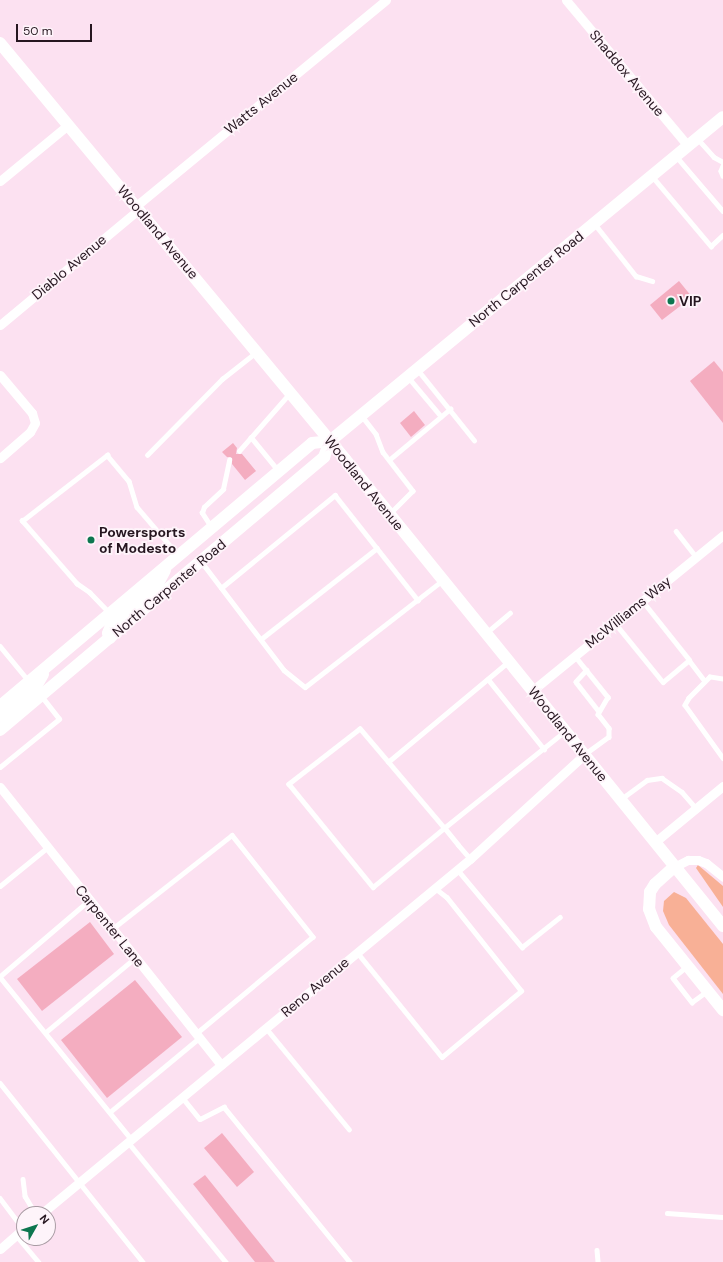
<!DOCTYPE html>
<html>
<head>
<meta charset="utf-8">
<style>
	body { margin:0 }
	#map { position:relative; width:723px; height:1262px; overflow:hidden; background:#fce1f1; font-family:"DM Sans",sans-serif }
	div>[style] { position:absolute }
	.green>* { inset:0; background:#f8b096 }
	.building>* { inset:0; background:#f4adc0 }
	.lane>* { height:4.5px; margin:-2.25px; padding:0 2.25px; transform-origin:2.25px; border-radius:2.25px; background:#fff }
	.street>* { height:9px; margin:-4.5px; padding:0 4.5px; transform-origin:4.5px; border-radius:4.5px; background:#fff }
	.secondary>* { height:12px; margin:-6px; padding:0 6px; transform-origin:6px; border-radius:6px; background:#fff }
	.dots>* { width:11px; height:11px; translate:-50% -50%; box-sizing:border-box; border:2px solid #fef4fa; border-radius:50% }
	span { translate:-50% -50%; white-space:nowrap; text-align:center; line-height:1.15; -webkit-text-stroke:3.5px #fef4fa; paint-order:stroke }
	.street-label { font-size:14px; color:#261620 }
	.poi-label { font-size:14px; color:#261620; font-weight:700 }
	.left { translate:0 -50%; text-align:left }
	.north { position:absolute; left:16px; top:1206px; width:40px; height:40px; box-sizing:border-box; background:#fef4fa; border:1px solid #a89ba3; border-radius:50%; rotate:51deg; font-size:11px; font-weight:700; line-height:16px; text-align:center; color:#261620 }
	.north::after { content:''; display:block; margin:auto; width:14px; height:18px; background:#0d764f; clip-path:polygon(50% 0,100% 100%,50% 72%,0 100%) }
	.scale { position:absolute; left:16px; top:24px; width:76px; height:18px; box-sizing:border-box; border:2px solid #261620; border-top:0; padding-left:5px; font-size:12px; line-height:14px; white-space:nowrap; color:#261620; -webkit-text-stroke:3px #fef4fa; paint-order:stroke }
</style>
</head>
<body>
<div id="map">
	<div class="green">
		<div style="clip-path:polygon(698px 865px,723px 886px,723px 907px,696px 868px)"></div>
		<div style="clip-path:polygon(674px 892px,686px 898px,723px 944px,723px 994px,669px 925px,663px 911px,664px 901px)"></div>
	</div>
	<div class="building">
		<div style="clip-path:polygon(679px 281px,692px 297px,662px 320px,650px 305px)"></div>
		<div style="clip-path:polygon(714px 361px,723px 372px,723px 423px,690px 381px)"></div>
		<div style="clip-path:polygon(414px 411px,425px 425px,411px 437px,400px 423px)"></div>
		<div style="clip-path:polygon(233px 443px,237px 448px,236px 454px,242px 454px,256px 471px,245px 480px,232px 464px,232px 458px,227px 457px,222px 452px)"></div>
		<div style="clip-path:polygon(90px 922px,114px 954px,42px 1011px,17px 979px)"></div>
		<div style="clip-path:polygon(135px 980px,182px 1037px,107px 1098px,61px 1040px)"></div>
		<div style="clip-path:polygon(222px 1133px,254px 1172px,237px 1187px,204px 1148px)"></div>
		<div style="clip-path:polygon(205px 1175px,275px 1262px,255px 1262px,193px 1184px)"></div>
	</div>
	<div class="lane">
		<div style="left:697px;top:138px;width:25px;rotate:48deg"></div>
		<div style="left:714px;top:157px;width:10px;rotate:29deg"></div>
		<div style="left:676px;top:156px;width:72px;rotate:49.5deg"></div>
		<div style="left:723px;top:166px;width:5px;rotate:112deg"></div>
		<div style="left:721px;top:171px;width:5px;rotate:68deg"></div>
		<div style="left:652px;top:176px;width:92px;rotate:49.9deg"></div>
		<div style="left:711px;top:246px;width:16px;rotate:-43deg"></div>
		<div style="left:594px;top:223px;width:68px;rotate:51.6deg"></div>
		<div style="left:636px;top:276px;width:17px;rotate:17deg"></div>
		<div style="left:418px;top:370px;width:90px;rotate:51.3deg"></div>
		<div style="left:409px;top:378px;width:50px;rotate:49.9deg"></div>
		<div style="left:362px;top:416px;width:23px;rotate:52deg"></div>
		<div style="left:376px;top:434px;width:19px;rotate:69deg"></div>
		<div style="left:383px;top:452px;width:49px;rotate:52.4deg"></div>
		<div style="left:413px;top:491px;width:31px;rotate:135deg"></div>
		<div style="left:251px;top:437px;width:43px;rotate:50.7deg"></div>
		<div style="left:239px;top:451px;width:76px;rotate:-48.7deg"></div>
		<div style="left:147px;top:455px;width:107px;rotate:-45.4deg"></div>
		<div style="left:222px;top:379px;width:42px;rotate:-38.2deg"></div>
		<div style="left:389px;top:460px;width:80px;rotate:-39.9deg"></div>
		<div style="left:211px;top:527px;width:17px;rotate:-123deg"></div>
		<div style="left:202px;top:513px;width:6px;rotate:-72deg"></div>
		<div style="left:204px;top:507px;width:26px;rotate:-43deg"></div>
		<div style="left:223px;top:489px;width:30px;rotate:-78deg"></div>
		<div style="left:676px;top:531px;width:33px;rotate:52deg"></div>
		<div style="left:201px;top:561px;width:137px;rotate:52.7deg"></div>
		<div style="left:284px;top:670px;width:27px;rotate:39deg"></div>
		<div style="left:305px;top:687px;width:175px;rotate:-37.8deg"></div>
		<div style="left:221px;top:588px;width:147px;rotate:-39.2deg"></div>
		<div style="left:335px;top:495px;width:134px;rotate:51.7deg"></div>
		<div style="left:109px;top:613px;width:28px;rotate:-134deg"></div>
		<div style="left:90px;top:593px;width:16px;rotate:-145deg"></div>
		<div style="left:77px;top:584px;width:84px;rotate:-131.1deg"></div>
		<div style="left:22px;top:521px;width:108px;rotate:-37.8deg"></div>
		<div style="left:107px;top:455px;width:34px;rotate:50deg"></div>
		<div style="left:129px;top:481px;width:27px;rotate:73deg"></div>
		<div style="left:137px;top:507px;width:65px;rotate:49.4deg"></div>
		<div style="left:615px;top:623px;width:76px;rotate:50.9deg"></div>
		<div style="left:663px;top:682px;width:34px;rotate:-40deg"></div>
		<div style="left:689px;top:660px;width:75px;rotate:-128.5deg"></div>
		<div style="left:486px;top:633px;width:31px;rotate:-40deg"></div>
		<div style="left:261px;top:639px;width:147px;rotate:-38.1deg"></div>
		<div style="left:0;top:646px;width:44px;rotate:50.5deg"></div>
		<div style="left:575px;top:656px;width:53px;rotate:51.2deg"></div>
		<div style="left:608px;top:697px;width:20px;rotate:120deg"></div>
		<div style="left:598px;top:714px;width:18px;rotate:52deg"></div>
		<div style="left:609px;top:728px;width:9px;rotate:90deg"></div>
		<div style="left:609px;top:737px;width:29px;rotate:144deg"></div>
		<div style="left:689px;top:660px;width:26px;rotate:53deg"></div>
		<div style="left:587px;top:670px;width:16px;rotate:133deg"></div>
		<div style="left:576px;top:682px;width:37px;rotate:52deg"></div>
		<div style="left:488px;top:679px;width:90px;rotate:51.3deg"></div>
		<div style="left:723px;top:679px;width:13px;rotate:-171deg"></div>
		<div style="left:710px;top:677px;width:30px;rotate:135deg"></div>
		<div style="left:689px;top:698px;width:8px;rotate:120deg"></div>
		<div style="left:685px;top:705px;width:65px;rotate:54.4deg"></div>
		<div style="left:388px;top:762px;width:156px;rotate:-39.8deg"></div>
		<div style="left:0;top:767px;width:76px;rotate:-39.1deg"></div>
		<div style="left:59px;top:719px;width:29px;rotate:-128deg"></div>
		<div style="left:621px;top:799px;width:32px;rotate:-36deg"></div>
		<div style="left:647px;top:780px;width:15px;rotate:-8deg"></div>
		<div style="left:662px;top:778px;width:24px;rotate:35deg"></div>
		<div style="left:682px;top:792px;width:21px;rotate:49deg"></div>
		<div style="left:470px;top:859px;width:18px;rotate:-131deg"></div>
		<div style="left:458px;top:845px;width:22px;rotate:-129deg"></div>
		<div style="left:444px;top:828px;width:130px;rotate:-130.3deg"></div>
		<div style="left:360px;top:729px;width:90px;rotate:142.2deg"></div>
		<div style="left:289px;top:784px;width:133px;rotate:50.8deg"></div>
		<div style="left:373px;top:887px;width:92px;rotate:-39.7deg"></div>
		<div style="left:444px;top:828px;width:154px;rotate:-38.7deg"></div>
		<div style="left:457px;top:869px;width:102px;rotate:50.2deg"></div>
		<div style="left:522px;top:947px;width:48px;rotate:-38.3deg"></div>
		<div style="left:0;top:886px;width:62px;rotate:-39.1deg"></div>
		<div style="left:90px;top:900px;width:118px;rotate:139.5deg"></div>
		<div style="left:0;top:977px;width:208px;rotate:51deg"></div>
		<div style="left:112px;top:929px;width:152px;rotate:-38.1deg"></div>
		<div style="left:232px;top:835px;width:130px;rotate:51.5deg"></div>
		<div style="left:313px;top:937px;width:152px;rotate:140.3deg"></div>
		<div style="left:357px;top:952px;width:135px;rotate:51deg"></div>
		<div style="left:442px;top:1057px;width:103px;rotate:-39.9deg"></div>
		<div style="left:521px;top:991px;width:119px;rotate:-128.5deg"></div>
		<div style="left:447px;top:898px;width:16px;rotate:-142deg"></div>
		<div style="left:688px;top:966px;width:19px;rotate:141deg"></div>
		<div style="left:673px;top:978px;width:31px;rotate:52deg"></div>
		<div style="left:692px;top:1002px;width:19px;rotate:-36deg"></div>
		<div style="left:266px;top:1028px;width:131px;rotate:50.6deg"></div>
		<div style="left:46px;top:1032px;width:109px;rotate:-39.8deg"></div>
		<div style="left:0;top:1083px;width:229px;rotate:51.4deg"></div>
		<div style="left:182px;top:1097px;width:28px;rotate:51deg"></div>
		<div style="left:200px;top:1119px;width:27px;rotate:-27deg"></div>
		<div style="left:224px;top:1107px;width:200px;rotate:50.9deg"></div>
		<div style="left:110px;top:1112px;width:116px;rotate:-39.7deg"></div>
		<div style="left:128px;top:1142px;width:155px;rotate:50.8deg"></div>
		<div style="left:23px;top:1179px;width:17px;rotate:83deg"></div>
		<div style="left:25px;top:1196px;width:21px;rotate:59deg"></div>
		<div style="left:0;top:1198px;width:39px;rotate:53deg"></div>
		<div style="left:667px;top:1213px;width:56px;rotate:4.1deg"></div>
		<div style="left:16px;top:1235px;width:35px;rotate:50deg"></div>
		<div style="left:597px;top:1250px;width:12px;rotate:85deg"></div>
	</div>
	<div class="street">
		<div style="left:566px;top:0;width:190px;rotate:50.1deg"></div>
		<div style="left:0;top:181px;width:88px;rotate:-39.5deg"></div>
		<div style="left:136px;top:206px;width:324px;rotate:-39.5deg"></div>
		<div style="left:0;top:325px;width:181px;rotate:-39.8deg"></div>
		<div style="left:0;top:375px;width:50px;rotate:49.9deg"></div>
		<div style="left:32px;top:413px;width:10px;rotate:73deg"></div>
		<div style="left:35px;top:423px;width:10px;rotate:119deg"></div>
		<div style="left:30px;top:432px;width:40px;rotate:139deg"></div>
		<div style="left:533px;top:690px;width:245px;rotate:-39.2deg"></div>
		<div style="left:0;top:787px;width:355px;rotate:51.5deg"></div>
		<div style="left:655px;top:842px;width:88px;rotate:-39.5deg"></div>
		<div style="left:674px;top:867px;width:16px;rotate:-27deg"></div>
		<div style="left:688px;top:860px;width:10px"></div>
		<div style="left:698px;top:860px;width:9px;rotate:21deg"></div>
		<div style="left:706px;top:863px;width:22px;rotate:39deg"></div>
		<div style="left:41px;top:1214px;width:557px;rotate:-39.61deg"></div>
		<div style="left:470px;top:859px;width:156px;rotate:-42.4deg"></div>
		<div style="left:0;top:1249px;width:32px;rotate:-41deg"></div>
	</div>
	<div class="secondary">
		<div style="left:0;top:43px;width:540px;rotate:50.33deg"></div>
		<div style="left:345px;top:459px;width:601px;rotate:51.01deg"></div>
		<div style="left:110px;top:638px;width:5px;rotate:-112deg"></div>
		<div style="left:108px;top:633px;width:8px;rotate:-67deg"></div>
		<div style="left:111px;top:626px;width:57px;rotate:-40.1deg"></div>
		<div style="left:155px;top:589px;width:21px;rotate:-62deg"></div>
		<div style="left:0;top:706px;width:408px;rotate:-40.1deg"></div>
		<div style="left:312px;top:443px;width:18px;rotate:-6deg"></div>
		<div style="left:330px;top:441px;width:509px;rotate:-39.5deg"></div>
		<div style="left:0;top:716px;width:45px;rotate:-38.7deg"></div>
		<div style="left:35px;top:688px;width:16px;rotate:-60deg"></div>
		<div style="left:0;top:730px;width:424px;rotate:-40.1deg"></div>
		<div style="left:324px;top:457px;width:17px;rotate:-69deg"></div>
		<div style="left:674px;top:867px;width:25px;rotate:138deg"></div>
		<div style="left:655px;top:884px;width:9px;rotate:122deg"></div>
		<div style="left:650px;top:892px;width:17px;rotate:93deg"></div>
		<div style="left:649px;top:909px;width:19px;rotate:69deg"></div>
		<div style="left:656px;top:927px;width:107px;rotate:51.1deg"></div>
	</div>
	<div class="dots">
		<div style="left:671px;top:301px;background:#0d764f"></div>
		<div style="left:91px;top:540px;background:#0d764f"></div>
	</div>
	<div class="street-label">
		<span style="left:627px;top:73px;rotate:50deg">Shaddox Avenue</span>
		<span style="left:261px;top:103px;rotate:-39deg">Watts Avenue</span>
		<span style="left:158px;top:232px;rotate:50deg">Woodland Avenue</span>
		<span style="left:69px;top:267px;rotate:-40deg">Diablo Avenue</span>
		<span style="left:526px;top:279px;rotate:-39deg">North Carpenter Road</span>
		<span style="left:364px;top:483px;rotate:51deg">Woodland Avenue</span>
		<span style="left:169px;top:588px;rotate:-40deg">North Carpenter Road</span>
		<span style="left:628px;top:612px;rotate:-39deg">McWilliams Way</span>
		<span style="left:568px;top:734px;rotate:51deg">Woodland Avenue</span>
		<span style="left:110px;top:926px;rotate:51deg">Carpenter Lane</span>
		<span style="left:315px;top:987px;rotate:-40deg">Reno Avenue</span>
	</div>
	<div class="poi-label">
		<span class="left" style="left:679px;top:301px">VIP</span>
		<span class="left" style="left:99px;top:540px">Powersports<br>of Modesto</span>
	</div>
	<div class="north">N</div>
	<div class="scale">50 m</div>
</div>
</body>
</html>
